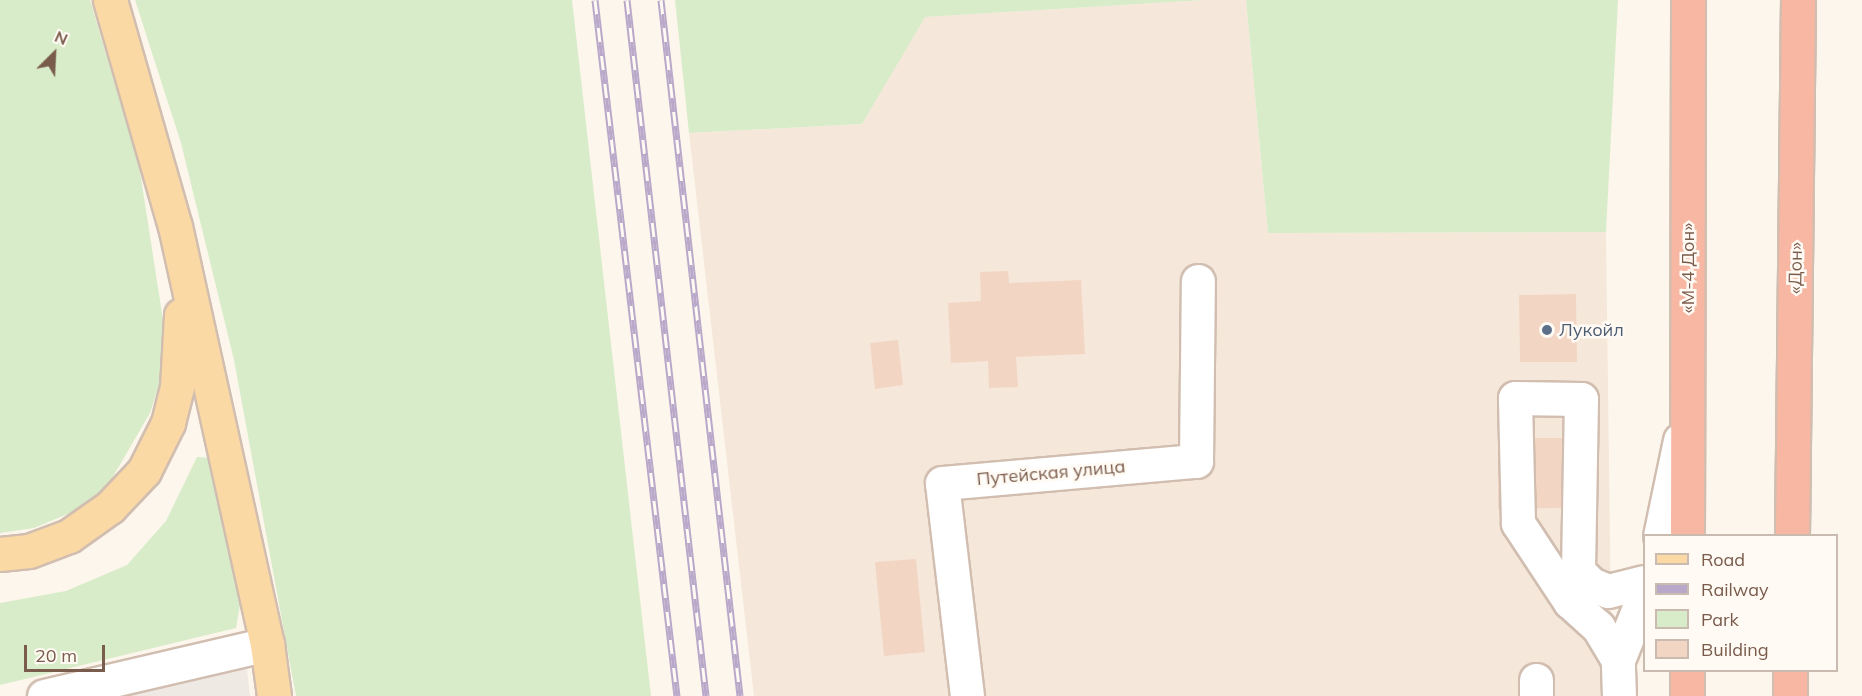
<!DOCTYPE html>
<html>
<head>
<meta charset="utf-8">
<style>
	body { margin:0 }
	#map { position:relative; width:1862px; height:696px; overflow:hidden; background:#fdf6ec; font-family:Mulish,sans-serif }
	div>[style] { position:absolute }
	.residential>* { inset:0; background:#f5e8da }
	.industrial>* { inset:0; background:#efe9e4 }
	.green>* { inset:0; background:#d8ecc9 }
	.building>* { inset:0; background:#f3d5c3 }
	.roads { filter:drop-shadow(2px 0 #d1beb0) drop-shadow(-2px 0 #d1beb0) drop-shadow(0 2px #d1beb0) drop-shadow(0 -2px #d1beb0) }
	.minor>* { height:33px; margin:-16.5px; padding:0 16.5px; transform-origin:16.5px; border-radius:16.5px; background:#fff }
	.major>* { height:33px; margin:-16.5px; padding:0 16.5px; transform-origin:16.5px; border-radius:16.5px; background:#fbd9a5 }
	.highway>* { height:33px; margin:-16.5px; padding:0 16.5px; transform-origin:16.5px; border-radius:16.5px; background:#f7b7a3 }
	.rail>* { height:7px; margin-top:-3.5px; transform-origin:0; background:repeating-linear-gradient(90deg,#fffaf3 0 14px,#b9a8c9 0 28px); box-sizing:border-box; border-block:2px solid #b9a8c9 }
	.dots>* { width:16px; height:16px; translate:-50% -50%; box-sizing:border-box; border:3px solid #fffaf3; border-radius:50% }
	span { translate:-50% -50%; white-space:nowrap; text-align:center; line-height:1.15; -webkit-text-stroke:5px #fffaf3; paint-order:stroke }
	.street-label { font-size:18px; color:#7a5c4d }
	.service-label { font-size:18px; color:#4e5e75 }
	.left { translate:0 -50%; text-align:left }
	.legend { position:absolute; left:1643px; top:534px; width:195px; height:138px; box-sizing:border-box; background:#fffaf3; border:2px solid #cabbb1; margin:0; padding:8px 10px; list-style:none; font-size:18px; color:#7a5c4d }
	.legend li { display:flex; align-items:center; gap:12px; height:30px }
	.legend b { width:30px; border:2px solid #cabbb1 }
	.north { position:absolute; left:24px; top:24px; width:60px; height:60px; -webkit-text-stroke:4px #fffaf3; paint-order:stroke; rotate:24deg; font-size:16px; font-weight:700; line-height:24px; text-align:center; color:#7a5c4d }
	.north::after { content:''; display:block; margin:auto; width:21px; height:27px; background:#7a5c4d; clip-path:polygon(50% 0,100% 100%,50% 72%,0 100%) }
	.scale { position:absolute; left:24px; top:645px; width:81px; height:27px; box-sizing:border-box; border:3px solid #7a5c4d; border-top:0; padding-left:8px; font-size:18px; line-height:21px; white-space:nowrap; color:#7a5c4d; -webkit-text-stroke:4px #fffaf3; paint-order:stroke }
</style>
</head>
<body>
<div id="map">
	<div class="residential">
		<div style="clip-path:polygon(1205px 0,1246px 0,1268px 233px,1606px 232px,1612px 696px,754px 696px,689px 133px,862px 124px,924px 17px)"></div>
	</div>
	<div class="industrial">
		<div style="clip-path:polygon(247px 669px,250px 696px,120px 696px,230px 670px)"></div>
	</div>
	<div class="green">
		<div style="clip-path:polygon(0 0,90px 0,139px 165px,163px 320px,163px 372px,150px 413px,107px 487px,77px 510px,34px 528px,0 533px)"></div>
		<div style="clip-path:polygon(135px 0,572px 0,651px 696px,296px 696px,234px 360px,181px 143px)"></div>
		<div style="clip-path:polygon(675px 0,1205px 0,925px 17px,862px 124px,689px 133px)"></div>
		<div style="clip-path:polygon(1246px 0,1618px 0,1606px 232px,1268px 233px)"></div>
		<div style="clip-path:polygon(197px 457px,215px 458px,241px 599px,236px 628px,0 685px,0 603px,66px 591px,127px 565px,166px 521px)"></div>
	</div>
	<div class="building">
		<div style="clip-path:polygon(1008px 271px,1009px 283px,1081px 280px,1085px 354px,1016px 357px,1018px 387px,989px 388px,988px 361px,951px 363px,948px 303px,981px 301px,980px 272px)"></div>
		<div style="clip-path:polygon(1576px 294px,1577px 362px,1520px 362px,1519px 295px)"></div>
		<div style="clip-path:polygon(898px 340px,903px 385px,875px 389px,870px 343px)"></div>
		<div style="clip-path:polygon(1498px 438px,1563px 438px,1564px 508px,1498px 509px)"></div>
		<div style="clip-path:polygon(916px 559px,925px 652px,884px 656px,875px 562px)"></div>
	</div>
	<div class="roads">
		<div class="minor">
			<div style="left:1660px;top:536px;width:98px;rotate:-78.2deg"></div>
			<div style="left:1618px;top:660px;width:39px;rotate:-121deg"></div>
			<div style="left:1598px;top:627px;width:38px;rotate:-138deg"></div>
			<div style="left:1570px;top:602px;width:95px;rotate:-123.4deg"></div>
			<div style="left:1518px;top:523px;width:125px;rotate:-91.4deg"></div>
			<div style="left:1515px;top:398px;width:66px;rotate:0.9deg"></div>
			<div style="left:1581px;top:399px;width:172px;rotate:91deg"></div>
			<div style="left:1578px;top:571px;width:18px;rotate:45deg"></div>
			<div style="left:1591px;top:584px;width:18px;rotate:22deg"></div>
			<div style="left:1608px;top:591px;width:37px;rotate:-14deg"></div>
			<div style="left:1536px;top:680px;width:16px;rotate:90deg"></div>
			<div style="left:44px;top:696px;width:229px;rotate:-13.1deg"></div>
			<div style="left:967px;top:696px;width:214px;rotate:-96.7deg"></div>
			<div style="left:942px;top:483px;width:255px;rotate:-5deg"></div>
			<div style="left:1196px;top:461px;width:180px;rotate:-89.4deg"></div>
			<div style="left:1619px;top:696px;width:36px;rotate:-92deg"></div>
			<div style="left:1618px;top:660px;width:70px;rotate:-68.2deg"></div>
		</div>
		<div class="major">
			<div style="left:110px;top:0;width:235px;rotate:74deg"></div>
			<div style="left:175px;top:226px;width:428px;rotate:77.6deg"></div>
			<div style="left:267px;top:644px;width:52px;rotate:82.3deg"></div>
			<div style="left:0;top:554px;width:29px;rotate:-6deg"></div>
			<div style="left:29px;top:551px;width:43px;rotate:-20.6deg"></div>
			<div style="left:69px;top:536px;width:50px;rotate:-35.3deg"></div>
			<div style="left:110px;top:507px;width:50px;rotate:-46.6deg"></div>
			<div style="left:144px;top:471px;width:54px;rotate:-63.4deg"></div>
			<div style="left:168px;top:423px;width:37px;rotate:-76deg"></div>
			<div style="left:177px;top:387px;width:72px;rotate:-86.8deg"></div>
		</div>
		<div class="highway">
			<div style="left:1687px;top:536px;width:536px;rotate:-89.89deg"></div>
			<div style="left:1792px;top:536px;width:536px;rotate:-89.36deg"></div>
			<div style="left:1687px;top:696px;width:26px;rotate:-90deg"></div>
			<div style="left:1790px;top:696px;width:26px;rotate:-90deg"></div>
		</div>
	</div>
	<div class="rail">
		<div style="left:595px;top:0;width:701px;rotate:83.28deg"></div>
		<div style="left:627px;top:0;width:700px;rotate:83.52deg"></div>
		<div style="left:661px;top:0;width:700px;rotate:83.52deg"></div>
	</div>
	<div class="dots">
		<div style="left:1547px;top:330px;background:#5c6f8a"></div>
	</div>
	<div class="street-label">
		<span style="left:1688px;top:268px;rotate:-90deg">«М-4 Дон»</span>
		<span style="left:1796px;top:268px;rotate:-89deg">«Дон»</span>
		<span style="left:1051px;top:473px;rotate:-5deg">Путейская улица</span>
	</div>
	<div class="service-label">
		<span class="left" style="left:1559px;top:330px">Лукойл</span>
	</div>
	<ul class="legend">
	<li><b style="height:8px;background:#fbd9a5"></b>Road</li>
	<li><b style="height:8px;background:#b9a8c9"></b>Railway</li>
	<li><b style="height:16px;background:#d8ecc9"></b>Park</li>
	<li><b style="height:16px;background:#f3d5c3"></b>Building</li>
	</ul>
	<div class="north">N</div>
	<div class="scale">20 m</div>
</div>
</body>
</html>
